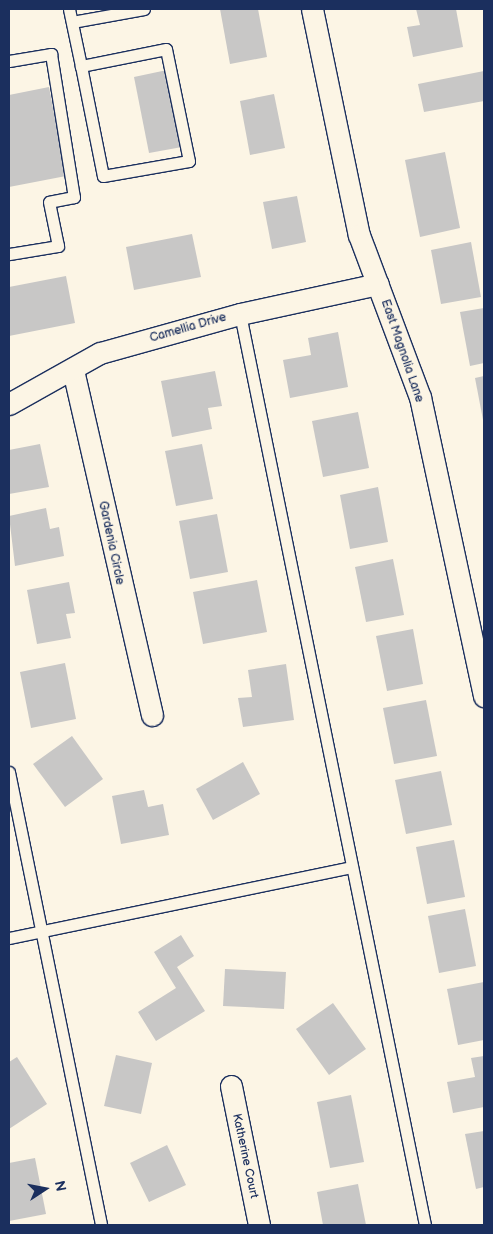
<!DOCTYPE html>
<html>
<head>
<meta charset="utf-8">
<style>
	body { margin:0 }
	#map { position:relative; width:493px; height:1234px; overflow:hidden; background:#fcf5e5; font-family:"Balsamiq Sans",sans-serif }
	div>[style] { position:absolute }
	.building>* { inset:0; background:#c8c7c6 }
	.roads { filter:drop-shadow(1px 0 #1b2f5e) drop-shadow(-1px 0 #1b2f5e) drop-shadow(0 1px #1b2f5e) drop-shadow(0 -1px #1b2f5e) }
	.service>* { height:11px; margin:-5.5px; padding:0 5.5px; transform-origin:5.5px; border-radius:5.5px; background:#fcf5e5 }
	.minor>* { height:21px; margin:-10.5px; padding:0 10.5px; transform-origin:10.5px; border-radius:10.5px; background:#fcf5e5 }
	span { translate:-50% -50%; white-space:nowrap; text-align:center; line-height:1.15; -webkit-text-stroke:5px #fcf5e5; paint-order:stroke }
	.street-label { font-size:12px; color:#1b2f5e }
	.frame { position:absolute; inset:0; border:10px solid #1b2f5e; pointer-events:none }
	.north { position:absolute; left:20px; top:1164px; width:50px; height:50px; -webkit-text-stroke:4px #fcf5e5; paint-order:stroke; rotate:79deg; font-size:14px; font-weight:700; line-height:20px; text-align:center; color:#1b2f5e }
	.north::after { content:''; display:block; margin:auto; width:18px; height:22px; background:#1b2f5e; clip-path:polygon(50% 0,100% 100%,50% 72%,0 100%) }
</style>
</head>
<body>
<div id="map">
	<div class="building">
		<div style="clip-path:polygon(220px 9px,258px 9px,267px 57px,230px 64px)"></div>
		<div style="clip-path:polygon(416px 9px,456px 9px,463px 47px,413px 57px,407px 27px,420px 25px)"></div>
		<div style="clip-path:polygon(167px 70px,182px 147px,149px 153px,134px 77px)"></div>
		<div style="clip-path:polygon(484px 71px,484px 101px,424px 112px,418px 84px)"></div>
		<div style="clip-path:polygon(49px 87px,66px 176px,9px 187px,9px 95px)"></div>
		<div style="clip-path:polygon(274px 94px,285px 148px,250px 155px,240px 101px)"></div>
		<div style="clip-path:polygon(445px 152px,460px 228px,420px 237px,405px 160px)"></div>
		<div style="clip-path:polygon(297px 196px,306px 242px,272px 249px,263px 202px)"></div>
		<div style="clip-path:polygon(192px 234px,201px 277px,134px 290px,126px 247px)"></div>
		<div style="clip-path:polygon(471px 242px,481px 297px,441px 304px,431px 250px)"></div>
		<div style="clip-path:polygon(66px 276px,75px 323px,9px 336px,9px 287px)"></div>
		<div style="clip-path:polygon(484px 308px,484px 363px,470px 366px,460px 312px)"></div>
		<div style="clip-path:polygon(338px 332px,348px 387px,290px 398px,283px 360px,311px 355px,308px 338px)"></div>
		<div style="clip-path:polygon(215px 371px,222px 406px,208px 408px,212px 429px,172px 437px,161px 381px)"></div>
		<div style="clip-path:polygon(484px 376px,484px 420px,483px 420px,475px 378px)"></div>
		<div style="clip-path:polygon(358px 412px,369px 468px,323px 477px,312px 421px)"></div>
		<div style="clip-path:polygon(40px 444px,49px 487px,9px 494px,9px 450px)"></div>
		<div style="clip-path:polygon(202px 444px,213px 499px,176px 506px,165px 451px)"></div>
		<div style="clip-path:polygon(378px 487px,388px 542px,350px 549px,340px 495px)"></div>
		<div style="clip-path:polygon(46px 508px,50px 529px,59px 527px,64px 556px,15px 566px,9px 516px)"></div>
		<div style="clip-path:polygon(217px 514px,228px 572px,190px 579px,179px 521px)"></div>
		<div style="clip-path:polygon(393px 559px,404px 615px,366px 622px,355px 567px)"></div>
		<div style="clip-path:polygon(257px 580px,267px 632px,203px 644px,193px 592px)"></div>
		<div style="clip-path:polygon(69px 582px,75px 613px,66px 614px,71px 638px,37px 644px,27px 590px)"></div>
		<div style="clip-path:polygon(413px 629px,423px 684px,387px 691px,376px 636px)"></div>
		<div style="clip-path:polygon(65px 663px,76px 719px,31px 728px,20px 672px)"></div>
		<div style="clip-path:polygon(286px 664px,294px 720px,243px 727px,238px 698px,252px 697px,248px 670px)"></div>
		<div style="clip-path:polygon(426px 700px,437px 756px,394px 764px,383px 708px)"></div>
		<div style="clip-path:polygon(72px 736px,103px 779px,65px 807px,33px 764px)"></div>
		<div style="clip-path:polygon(243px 762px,260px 794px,213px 820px,196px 789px)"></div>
		<div style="clip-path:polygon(441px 771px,452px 825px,406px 834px,395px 780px)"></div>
		<div style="clip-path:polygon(144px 790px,148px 807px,163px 804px,169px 835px,121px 844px,112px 796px)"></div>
		<div style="clip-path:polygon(454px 840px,465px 897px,427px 904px,416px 847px)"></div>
		<div style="clip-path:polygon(465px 909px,476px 966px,439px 973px,428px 916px)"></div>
		<div style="clip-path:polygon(181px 935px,194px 956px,177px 967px,205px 1011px,156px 1041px,138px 1012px,176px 988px,154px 952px)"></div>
		<div style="clip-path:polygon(225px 969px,286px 972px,284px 1009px,223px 1006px)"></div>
		<div style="clip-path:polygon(484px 982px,484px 1040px,458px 1045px,447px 989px)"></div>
		<div style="clip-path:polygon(333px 1003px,366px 1049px,329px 1075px,296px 1029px)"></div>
		<div style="clip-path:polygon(116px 1055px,152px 1063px,141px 1114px,104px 1106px)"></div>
		<div style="clip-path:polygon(484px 1056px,484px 1107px,453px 1113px,447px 1082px,475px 1077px,471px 1058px)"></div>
		<div style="clip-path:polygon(17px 1057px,47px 1104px,9px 1129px,9px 1062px)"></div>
		<div style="clip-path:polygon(351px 1095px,364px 1162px,330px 1168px,317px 1102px)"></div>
		<div style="clip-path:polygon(484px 1131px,484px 1187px,476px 1189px,465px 1134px)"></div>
		<div style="clip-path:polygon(167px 1145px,186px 1185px,149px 1202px,130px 1163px)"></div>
		<div style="clip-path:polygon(35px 1158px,46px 1214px,9px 1221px,9px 1163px)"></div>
		<div style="clip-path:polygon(358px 1184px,366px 1225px,323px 1225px,317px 1192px)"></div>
	</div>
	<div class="roads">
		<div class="service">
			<div style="left:69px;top:9px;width:58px;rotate:78.1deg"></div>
			<div style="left:81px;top:66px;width:112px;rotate:78.7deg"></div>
			<div style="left:103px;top:176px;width:87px;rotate:-9.9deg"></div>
			<div style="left:189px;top:161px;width:114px;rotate:-101.6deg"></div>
			<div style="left:166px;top:49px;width:87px;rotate:168.7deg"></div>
			<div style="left:72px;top:22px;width:73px;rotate:-10.2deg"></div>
			<div style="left:9px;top:61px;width:43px;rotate:-9.5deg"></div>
			<div style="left:51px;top:54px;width:145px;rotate:80.9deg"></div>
			<div style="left:74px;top:197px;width:25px;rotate:169deg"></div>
			<div style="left:49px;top:202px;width:45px;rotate:78.4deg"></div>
			<div style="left:58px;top:246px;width:50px;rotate:170.7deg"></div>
			<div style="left:240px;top:314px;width:930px;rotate:78.52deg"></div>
			<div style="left:9px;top:772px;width:462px;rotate:78.5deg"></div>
			<div style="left:9px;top:938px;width:350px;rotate:-11.7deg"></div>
		</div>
		<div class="minor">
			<div style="left:312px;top:9px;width:231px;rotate:78.3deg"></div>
			<div style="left:359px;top:235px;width:173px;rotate:69.4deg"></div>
			<div style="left:420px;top:397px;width:306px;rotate:77.9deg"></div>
			<div style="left:73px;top:370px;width:354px;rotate:77.1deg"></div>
			<div style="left:9px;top:404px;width:104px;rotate:-29.3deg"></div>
			<div style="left:100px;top:353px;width:145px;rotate:-15.6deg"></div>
			<div style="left:240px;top:314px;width:141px;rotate:-12.3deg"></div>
			<div style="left:231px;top:1086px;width:142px;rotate:78.6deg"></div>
		</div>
	</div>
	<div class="street-label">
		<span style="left:188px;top:328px;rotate:-16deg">Camellia Drive</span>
		<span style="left:402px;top:351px;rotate:71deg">East Magnolia Lane</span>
		<span style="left:111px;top:543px;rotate:78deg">Gardenia Circle</span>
		<span style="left:245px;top:1156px;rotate:78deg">Katherine Court</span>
	</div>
	<div class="frame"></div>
	<div class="north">N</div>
</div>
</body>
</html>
